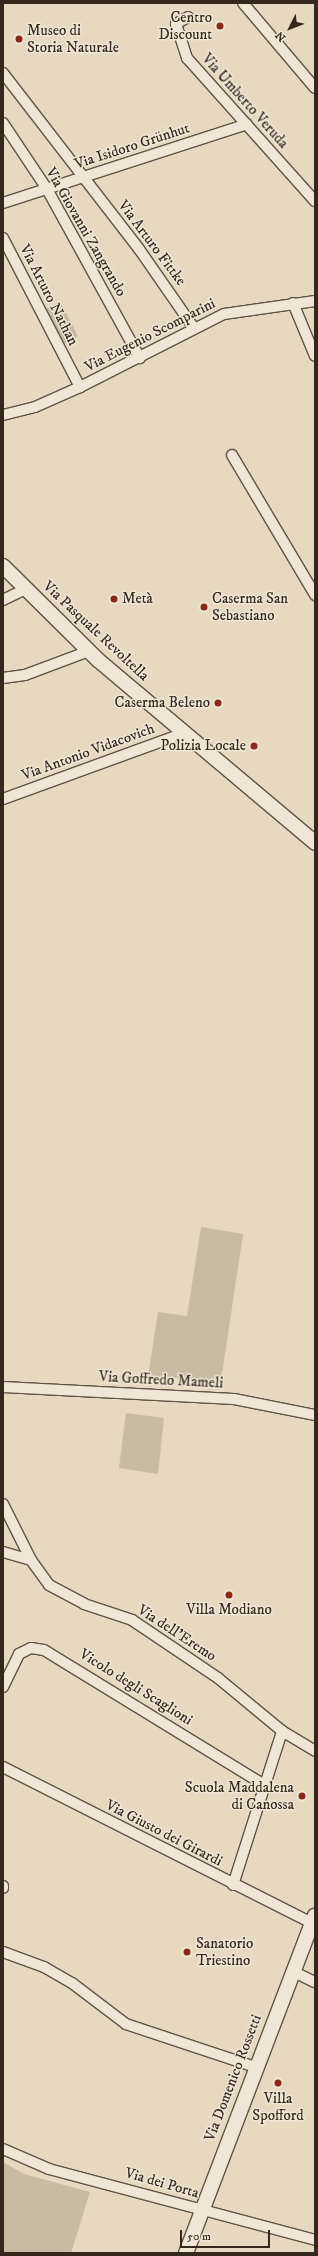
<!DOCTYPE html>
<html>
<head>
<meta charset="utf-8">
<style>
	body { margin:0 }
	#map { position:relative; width:318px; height:2256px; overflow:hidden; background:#e6d9c0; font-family:"IM FELL DW Pica",serif }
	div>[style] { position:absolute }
	.green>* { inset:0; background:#c8bba4 }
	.roads { filter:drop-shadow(1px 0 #605444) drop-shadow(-1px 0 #605444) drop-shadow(0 1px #605444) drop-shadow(0 -1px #605444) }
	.minor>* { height:10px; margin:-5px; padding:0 5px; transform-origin:5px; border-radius:5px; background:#efe6d6 }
	.secondary>* { height:14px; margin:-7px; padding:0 7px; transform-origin:7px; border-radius:7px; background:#efe6d6 }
	.dots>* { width:11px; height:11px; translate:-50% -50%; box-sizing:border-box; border:2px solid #efe6d6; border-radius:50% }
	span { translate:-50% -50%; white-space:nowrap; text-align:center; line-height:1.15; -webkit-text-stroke:3px #efe6d6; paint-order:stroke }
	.poi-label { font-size:15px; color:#33281b }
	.right { translate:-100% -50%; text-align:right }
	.left { translate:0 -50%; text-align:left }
	.street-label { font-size:15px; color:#33281b }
	.frame { position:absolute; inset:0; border:4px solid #33281b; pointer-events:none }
	.north { position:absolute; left:270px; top:8px; width:40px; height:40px; -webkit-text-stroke:3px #efe6d6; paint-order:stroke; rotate:228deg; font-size:11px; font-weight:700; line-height:16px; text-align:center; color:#33281b }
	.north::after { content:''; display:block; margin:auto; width:14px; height:18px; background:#33281b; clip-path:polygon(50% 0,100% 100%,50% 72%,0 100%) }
	.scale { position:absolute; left:180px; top:2230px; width:90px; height:18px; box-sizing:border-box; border:2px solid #33281b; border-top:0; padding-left:5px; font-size:12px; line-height:14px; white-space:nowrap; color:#33281b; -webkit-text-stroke:3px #efe6d6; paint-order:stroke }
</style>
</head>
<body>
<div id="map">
	<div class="green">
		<div style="clip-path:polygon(60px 301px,78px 336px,62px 345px,44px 310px)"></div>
		<div style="clip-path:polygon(201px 1227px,243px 1234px,221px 1381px,148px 1376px,158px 1312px,187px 1316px)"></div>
		<div style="clip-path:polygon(126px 1413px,164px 1418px,158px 1474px,119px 1468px)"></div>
		<div style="clip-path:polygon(3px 2162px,24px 2174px,90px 2192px,71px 2253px,3px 2253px)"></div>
	</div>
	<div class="roads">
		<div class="minor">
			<div style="left:243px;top:3px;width:111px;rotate:49.7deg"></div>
			<div style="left:188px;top:17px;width:14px;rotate:150deg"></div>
			<div style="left:176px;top:24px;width:36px;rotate:72deg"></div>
			<div style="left:187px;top:58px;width:192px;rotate:48.2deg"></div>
			<div style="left:3px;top:73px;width:222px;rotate:52.3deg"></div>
			<div style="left:139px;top:249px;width:96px;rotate:55.2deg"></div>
			<div style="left:3px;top:123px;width:79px;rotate:56.3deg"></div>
			<div style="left:47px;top:189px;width:193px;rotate:61.2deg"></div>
			<div style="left:3px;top:203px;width:256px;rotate:-17.9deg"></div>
			<div style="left:3px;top:238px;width:168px;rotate:62.7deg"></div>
			<div style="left:293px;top:303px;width:57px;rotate:67.5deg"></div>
			<div style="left:3px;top:415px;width:33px;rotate:-14deg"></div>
			<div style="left:35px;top:407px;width:49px;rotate:-24deg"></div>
			<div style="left:80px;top:387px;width:161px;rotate:-26.9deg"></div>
			<div style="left:224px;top:314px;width:92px;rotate:-8.1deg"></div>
			<div style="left:232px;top:455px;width:163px;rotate:59.3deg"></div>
			<div style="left:3px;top:600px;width:25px;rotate:-26deg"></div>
			<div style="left:3px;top:678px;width:22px;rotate:-8deg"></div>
			<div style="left:25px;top:675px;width:68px;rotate:-20.6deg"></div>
			<div style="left:3px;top:799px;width:193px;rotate:-20deg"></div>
			<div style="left:3px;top:1387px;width:231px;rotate:3deg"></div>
			<div style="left:234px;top:1399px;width:83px;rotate:11.2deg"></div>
			<div style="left:3px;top:1504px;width:63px;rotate:63.4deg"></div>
			<div style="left:31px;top:1560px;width:31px;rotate:54deg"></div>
			<div style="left:49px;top:1585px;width:40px;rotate:28deg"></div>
			<div style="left:84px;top:1604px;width:51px;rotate:18.4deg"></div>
			<div style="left:132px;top:1620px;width:104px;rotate:34deg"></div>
			<div style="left:218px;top:1678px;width:83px;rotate:39.6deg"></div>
			<div style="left:282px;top:1731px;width:39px;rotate:31deg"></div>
			<div style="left:3px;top:1552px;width:29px;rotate:16deg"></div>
			<div style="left:3px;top:1687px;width:37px;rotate:-64deg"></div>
			<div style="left:19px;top:1654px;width:13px;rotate:-27deg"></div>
			<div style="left:31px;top:1648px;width:13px;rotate:9deg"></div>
			<div style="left:44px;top:1650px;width:258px;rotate:31.5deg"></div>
			<div style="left:3px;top:1767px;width:346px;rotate:26.8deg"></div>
			<div style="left:233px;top:1885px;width:162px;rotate:-72.3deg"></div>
			<div style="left:3px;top:1888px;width:2px;rotate:-90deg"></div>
			<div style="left:3px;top:1952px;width:44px;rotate:20.1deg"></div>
			<div style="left:44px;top:1967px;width:32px;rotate:30deg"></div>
			<div style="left:72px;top:1983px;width:68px;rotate:37.2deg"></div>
			<div style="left:126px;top:2024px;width:136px;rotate:18.4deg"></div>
			<div style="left:292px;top:1971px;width:25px;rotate:26deg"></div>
			<div style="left:3px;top:2149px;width:50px;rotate:23.5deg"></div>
			<div style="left:49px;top:2169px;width:275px;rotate:14.9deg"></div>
		</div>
		<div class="secondary">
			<div style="left:3px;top:566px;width:134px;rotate:44.7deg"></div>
			<div style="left:98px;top:660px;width:284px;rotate:40.1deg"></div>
			<div style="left:186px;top:2253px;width:361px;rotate:-69.1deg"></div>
		</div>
	</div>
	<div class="dots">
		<div style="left:220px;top:26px;background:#8f2418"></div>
		<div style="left:19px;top:39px;background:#8f2418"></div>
		<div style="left:114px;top:599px;background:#8f2418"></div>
		<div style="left:204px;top:607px;background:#8f2418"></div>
		<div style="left:218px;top:703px;background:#8f2418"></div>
		<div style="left:254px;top:746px;background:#8f2418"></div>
		<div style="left:229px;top:1595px;background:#8f2418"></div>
		<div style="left:302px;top:1796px;background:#8f2418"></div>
		<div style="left:187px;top:1952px;background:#8f2418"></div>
		<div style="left:278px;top:2083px;background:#8f2418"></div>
	</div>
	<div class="poi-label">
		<span class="right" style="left:212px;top:26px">Centro<br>Discount</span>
		<span class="left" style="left:27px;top:39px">Museo di<br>Storia Naturale</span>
		<span class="left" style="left:212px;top:607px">Caserma San<br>Sebastiano</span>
		<span class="left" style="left:122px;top:599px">Metà</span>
		<span class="right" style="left:210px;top:703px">Caserma Beleno</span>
		<span class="right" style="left:246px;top:746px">Polizia Locale</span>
		<span style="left:229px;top:1610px">Villa Modiano</span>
		<span class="right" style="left:294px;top:1796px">Scuola Maddalena<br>di Canossa</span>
		<span class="left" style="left:196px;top:1952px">Sanatorio<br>Triestino</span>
		<span style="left:278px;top:2107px">Villa<br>Spofford</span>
	</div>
	<div class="street-label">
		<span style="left:245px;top:101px;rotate:48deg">Via Umberto Veruda</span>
		<span style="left:132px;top:146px;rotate:-18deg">Via Isidoro Grünhut</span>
		<span style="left:86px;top:232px;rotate:60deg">Via Giovanni Zangrando</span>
		<span style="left:152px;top:243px;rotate:53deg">Via Arturo Fittke</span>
		<span style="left:49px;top:295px;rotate:63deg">Via Arturo Nathan</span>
		<span style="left:150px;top:335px;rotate:-27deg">Via Eugenio Scomparini</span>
		<span style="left:96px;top:631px;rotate:43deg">Via Pasquale Revoltella</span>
		<span style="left:88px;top:752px;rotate:-20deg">Via Antonio Vidacovich</span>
		<span style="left:161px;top:1380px;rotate:3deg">Via Goffredo Mameli</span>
		<span style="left:177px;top:1633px;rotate:33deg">Via dell'Eremo</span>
		<span style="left:136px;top:1687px;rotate:32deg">Vicolo degli Scaglioni</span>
		<span style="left:164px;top:1833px;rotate:27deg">Via Giusto dei Girardi</span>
		<span style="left:233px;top:2078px;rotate:-69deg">Via Domenico Rossetti</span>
		<span style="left:162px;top:2183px;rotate:16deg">Via dei Porta</span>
	</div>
	<div class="frame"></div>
	<div class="north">N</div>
	<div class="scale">50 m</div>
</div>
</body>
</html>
